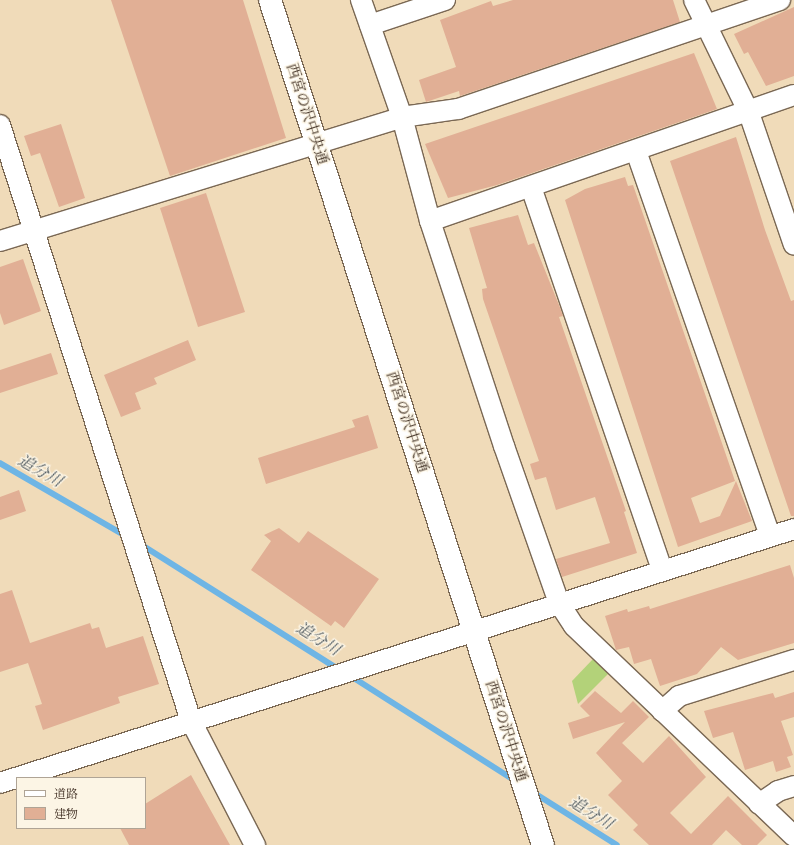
<!DOCTYPE html>
<html>
<head>
<meta charset="utf-8">
<style>
	body { margin:0 }
	#map { position:relative; width:794px; height:845px; overflow:hidden; background:#f0dbb9; font-family:"IM FELL Double Pica","Noto Serif JP",serif }
	div>[style] { position:absolute }
	.green>* { inset:0; background:#b3d279 }
	.stream>* { height:5.5px; margin:-2.75px; padding:0 2.75px; transform-origin:2.75px; border-radius:2.75px; background:#6eb5e5 }
	.building>* { inset:0; background:#e1af95 }
	.roads { filter:drop-shadow(1px 0 #7a6854) drop-shadow(-1px 0 #7a6854) drop-shadow(0 1px #7a6854) drop-shadow(0 -1px #7a6854) }
	.street>* { height:20px; margin:-10px; padding:0 10px; transform-origin:10px; border-radius:10px; background:#fff }
	.secondary>* { height:22px; margin:-11px; padding:0 11px; transform-origin:11px; border-radius:11px; background:#fff }
	span { translate:-50% -50%; white-space:nowrap; text-align:center; line-height:1.15; -webkit-text-stroke:3px #fcf5e5; paint-order:stroke }
	.street-label { font-size:15px; color:#3b2a1e }
	.water-label { font-size:16px; color:#4a545a; font-style:italic }
	.legend { position:absolute; left:16px; top:777px; width:130px; height:52px; box-sizing:border-box; background:#fcf5e5; border:1px solid #afa495; margin:0; padding:5px 7px; list-style:none; font-size:12px; color:#3b2a1e }
	.legend li { display:flex; align-items:center; gap:8px; height:20px }
	.legend b { width:20px; border:1px solid #afa495 }
</style>
</head>
<body>
<div id="map">
	<div class="green">
		<div style="clip-path:polygon(593px 659px,608px 674px,578px 704px,572px 681px)"></div>
	</div>
	<div class="stream">
		<div style="left:0;top:463px;width:146px;rotate:30.1deg"></div>
		<div style="left:139px;top:543px;width:238px;rotate:32.3deg"></div>
		<div style="left:351px;top:676px;width:196px;rotate:32.5deg"></div>
		<div style="left:533px;top:792px;width:99px;rotate:32.2deg"></div>
	</div>
	<div class="building">
		<div style="clip-path:polygon(111px 0,243px 0,286px 138px,170px 176px)"></div>
		<div style="clip-path:polygon(513px 0,673px 0,680px 22px,460px 96px,459px 91px,426px 102px,419px 80px,456px 67px,440px 20px,491px 1px,493px 6px)"></div>
		<div style="clip-path:polygon(794px 7px,794px 76px,766px 86px,748px 52px,744px 54px,734px 34px)"></div>
		<div style="clip-path:polygon(694px 53px,717px 109px,497px 185px,448px 198px,425px 144px)"></div>
		<div style="clip-path:polygon(61px 124px,85px 198px,59px 207px,40px 153px,31px 156px,24px 136px)"></div>
		<div style="clip-path:polygon(736px 137px,765px 230px,791px 301px,794px 300px,794px 516px,791px 516px,670px 161px)"></div>
		<div style="clip-path:polygon(625px 177px,628px 186px,633px 185px,735px 481px,691px 498px,700px 523px,720px 516px,736px 481px,752px 521px,678px 547px,565px 200px,585px 189px)"></div>
		<div style="clip-path:polygon(206px 193px,245px 312px,198px 327px,160px 208px)"></div>
		<div style="clip-path:polygon(518px 215px,528px 245px,534px 243px,561px 310px,563px 316px,559px 317px,626px 511px,624px 512px,637px 553px,562px 577px,556px 559px,610px 543px,595px 497px,556px 510px,546px 477px,535px 480px,530px 464px,539px 461px,483px 299px,482px 289px,487px 288px,469px 228px)"></div>
		<div style="clip-path:polygon(23px 259px,41px 311px,4px 325px,0 313px,0 267px)"></div>
		<div style="clip-path:polygon(188px 340px,196px 360px,154px 378px,157px 384px,135px 393px,141px 409px,121px 417px,104px 375px)"></div>
		<div style="clip-path:polygon(51px 353px,58px 374px,0 393px,0 370px)"></div>
		<div style="clip-path:polygon(368px 415px,378px 448px,266px 484px,258px 458px,355px 427px,352px 420px)"></div>
		<div style="clip-path:polygon(19px 490px,26px 511px,0 520px,0 497px)"></div>
		<div style="clip-path:polygon(279px 528px,299px 543px,308px 531px,379px 579px,344px 628px,335px 621px,331px 626px,251px 570px,271px 541px,264px 535px)"></div>
		<div style="clip-path:polygon(790px 565px,794px 578px,794px 643px,738px 660px,721px 647px,697px 674px,660px 686px,651px 659px,634px 664px,629px 647px,616px 650px,605px 616px,627px 609px,628px 612px,649px 606px,650px 609px)"></div>
		<div style="clip-path:polygon(12px 590px,30px 643px,90px 623px,92px 629px,99px 627px,106px 648px,143px 636px,159px 684px,118px 697px,120px 703px,43px 730px,35px 706px,42px 704px,28px 663px,0 672px,0 594px)"></div>
		<div style="clip-path:polygon(595px 691px,621px 713px,633px 701px,649px 717px,622px 743px,643px 763px,669px 736px,706px 777px,670px 813px,691px 834px,728px 796px,767px 835px,757px 845px,742px 845px,726px 830px,712px 845px,649px 845px,633px 830px,638px 825px,608px 795px,622px 781px,596px 753px,625px 722px,573px 739px,568px 723px,590px 716px,580px 706px)"></div>
		<div style="clip-path:polygon(794px 692px,794px 717px,781px 721px,793px 755px,787px 757px,791px 767px,776px 772px,773px 761px,745px 770px,733px 732px,713px 738px,704px 711px,773px 693px,775px 698px)"></div>
		<div style="clip-path:polygon(191px 775px,230px 845px,129px 845px,120px 828px,145px 828px,145px 804px)"></div>
	</div>
	<div class="roads">
		<div class="street">
			<div style="left:361px;top:0;width:124px;rotate:70.7deg"></div>
			<div style="left:402px;top:117px;width:108px;rotate:74.9deg"></div>
			<div style="left:430px;top:221px;width:237px;rotate:71.8deg"></div>
			<div style="left:504px;top:446px;width:166px;rotate:70.7deg"></div>
			<div style="left:559px;top:603px;width:27px;rotate:57deg"></div>
			<div style="left:574px;top:626px;width:304px;rotate:43.7deg"></div>
			<div style="left:694px;top:0;width:126px;rotate:64deg"></div>
			<div style="left:749px;top:113px;width:139px;rotate:71.2deg"></div>
			<div style="left:370px;top:25px;width:79px;rotate:-18.4deg"></div>
			<div style="left:0;top:125px;width:626px;rotate:72.23deg"></div>
			<div style="left:191px;top:721px;width:140px;rotate:62.7deg"></div>
			<div style="left:636px;top:151px;width:408px;rotate:70.8deg"></div>
			<div style="left:531px;top:187px;width:405px;rotate:71.1deg"></div>
			<div style="left:430px;top:221px;width:385px;rotate:-19.1deg"></div>
			<div style="left:0;top:241px;width:421px;rotate:-17.1deg"></div>
			<div style="left:402px;top:117px;width:57px;rotate:-8.1deg"></div>
			<div style="left:458px;top:109px;width:340px;rotate:-18.7deg"></div>
			<div style="left:662px;top:711px;width:23px;rotate:-41deg"></div>
			<div style="left:679px;top:696px;width:121px;rotate:-17.4deg"></div>
			<div style="left:0;top:783px;width:834px;rotate:-17.74deg"></div>
			<div style="left:759px;top:804px;width:23px;rotate:-34deg"></div>
			<div style="left:778px;top:791px;width:17px;rotate:-17deg"></div>
		</div>
		<div class="secondary">
			<div style="left:270px;top:0;width:888px;rotate:72.1deg"></div>
		</div>
	</div>
	<div class="street-label">
		<span style="left:307px;top:114px;rotate:72deg">西宮の沢中央通</span>
		<span style="left:407px;top:422px;rotate:72deg">西宮の沢中央通</span>
		<span style="left:506px;top:731px;rotate:72deg">西宮の沢中央通</span>
	</div>
	<div class="water-label">
		<span style="left:40px;top:471px;rotate:30deg">追分川</span>
		<span style="left:318px;top:639px;rotate:32deg">追分川</span>
		<span style="left:591px;top:813px;rotate:32deg">追分川</span>
	</div>
	<ul class="legend">
	<li><b style="height:5px;background:#fff"></b>道路</li>
	<li><b style="height:11px;background:#e1af95"></b>建物</li>
	</ul>
</div>
</body>
</html>
